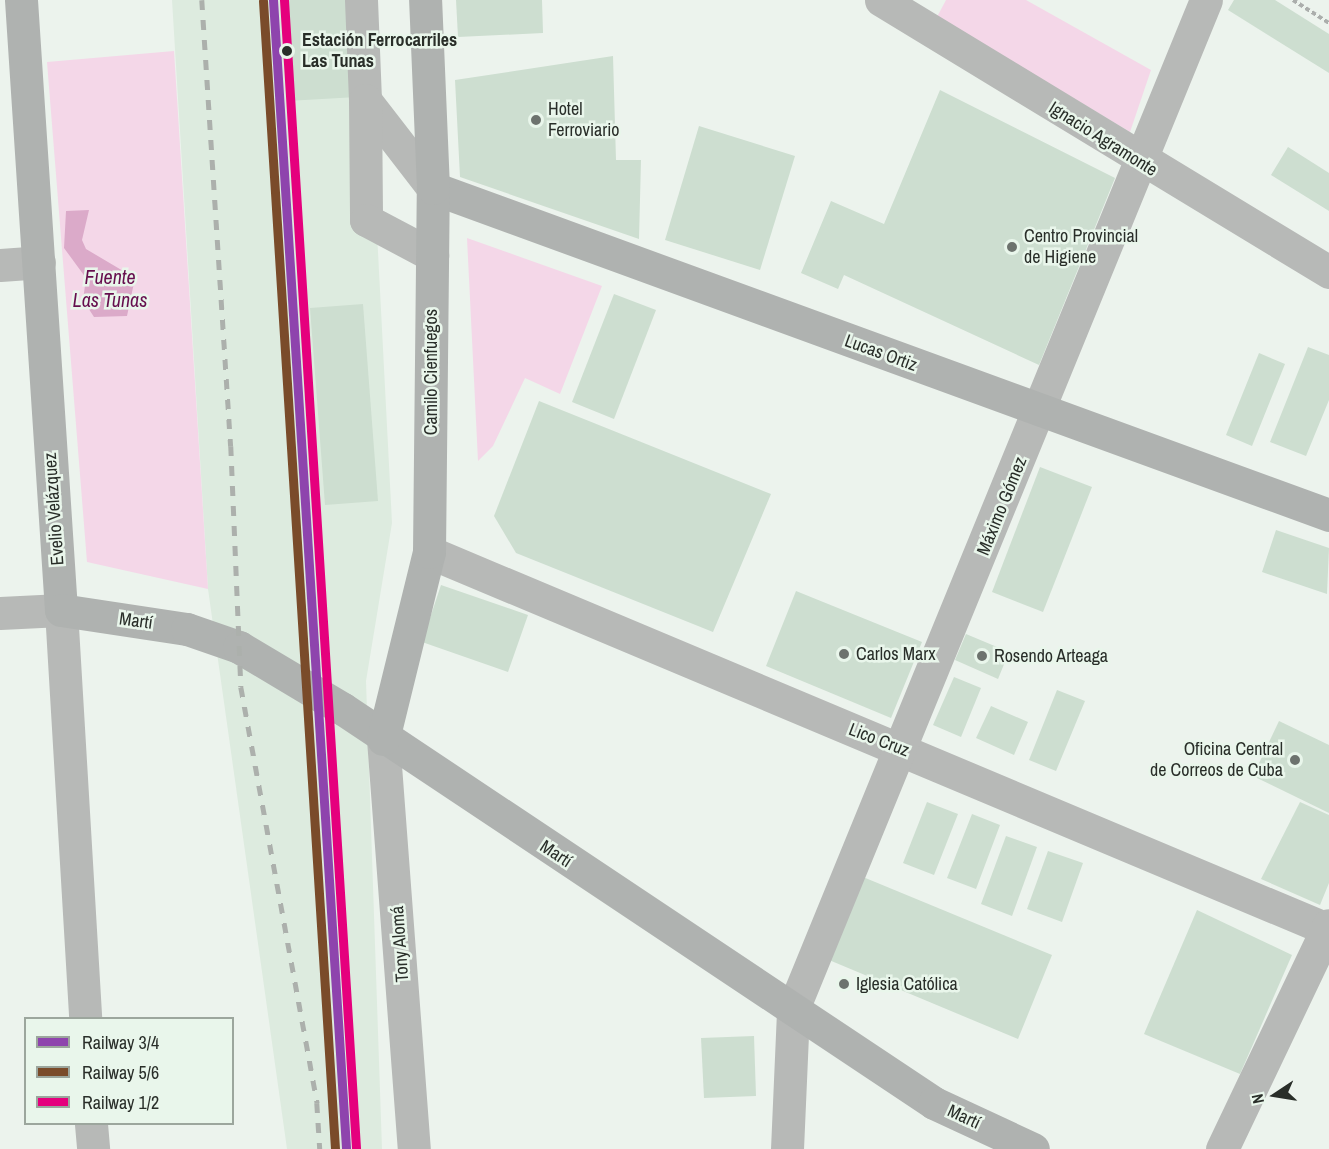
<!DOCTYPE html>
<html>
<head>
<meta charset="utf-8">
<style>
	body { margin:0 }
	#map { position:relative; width:1329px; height:1149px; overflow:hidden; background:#ecf3ed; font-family:"Archivo Narrow",sans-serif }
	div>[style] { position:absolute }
	.built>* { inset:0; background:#ddebdf }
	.green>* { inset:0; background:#f4d7e8 }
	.water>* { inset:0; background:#dbaac9 }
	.building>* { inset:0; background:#cdded0 }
	.path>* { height:4px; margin-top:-2px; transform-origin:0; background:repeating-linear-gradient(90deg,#abaeac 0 4.5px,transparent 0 7.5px) }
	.minor>* { height:33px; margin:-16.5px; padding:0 16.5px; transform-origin:16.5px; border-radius:16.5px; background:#b7b9b7 }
	.major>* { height:33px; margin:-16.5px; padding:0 16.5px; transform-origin:16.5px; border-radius:16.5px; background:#afb2b0 }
	.rail>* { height:4.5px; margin-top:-2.25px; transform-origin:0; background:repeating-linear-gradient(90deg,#acb0ac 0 10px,transparent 0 20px) }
	.rail-1>* { height:9px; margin:-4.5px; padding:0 4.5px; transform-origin:4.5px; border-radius:4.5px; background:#8e44ad }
	.rail-2>* { height:9px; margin:-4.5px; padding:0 4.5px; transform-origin:4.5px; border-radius:4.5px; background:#7a4b2a }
	.rail-3>* { height:9px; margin:-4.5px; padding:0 4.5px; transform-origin:4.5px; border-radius:4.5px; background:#e5007d }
	.dots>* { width:16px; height:16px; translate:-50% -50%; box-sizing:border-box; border:3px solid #e9f6eb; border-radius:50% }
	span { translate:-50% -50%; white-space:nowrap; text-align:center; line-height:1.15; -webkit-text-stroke:5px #e9f6eb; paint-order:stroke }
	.stop-label { font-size:18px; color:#292e29; font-weight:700 }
	.left { translate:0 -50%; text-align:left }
	.poi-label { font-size:18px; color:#292e29 }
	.right { translate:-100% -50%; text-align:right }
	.street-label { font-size:18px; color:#292e29 }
	.water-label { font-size:20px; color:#660e4e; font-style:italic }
	.legend { position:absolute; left:24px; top:1017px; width:210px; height:108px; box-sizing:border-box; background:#e9f6eb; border:2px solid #9ca69d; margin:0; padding:8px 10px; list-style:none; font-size:18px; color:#292e29 }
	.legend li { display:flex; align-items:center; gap:12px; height:30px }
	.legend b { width:30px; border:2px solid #9ca69d }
	.north { position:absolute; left:1245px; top:1065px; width:60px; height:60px; -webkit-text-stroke:4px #e9f6eb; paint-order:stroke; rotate:258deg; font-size:16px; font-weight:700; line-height:24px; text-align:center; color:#292e29 }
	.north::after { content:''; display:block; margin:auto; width:21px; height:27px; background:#292e29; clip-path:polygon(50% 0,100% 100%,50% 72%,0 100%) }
</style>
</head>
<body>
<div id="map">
	<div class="built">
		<div style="clip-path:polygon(172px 0,365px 0,392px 523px,366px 681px,382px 1149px,287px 1149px,208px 589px)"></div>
	</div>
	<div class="green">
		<div style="clip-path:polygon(946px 0,1026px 0,1151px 70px,1130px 132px,937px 17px)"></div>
		<div style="clip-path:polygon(174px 51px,208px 589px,87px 562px,47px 62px)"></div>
		<div style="clip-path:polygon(467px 238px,602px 286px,560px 394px,525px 378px,493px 446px,478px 461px)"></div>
	</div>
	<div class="water">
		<div style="clip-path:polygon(89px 210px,82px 240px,86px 249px,135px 278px,127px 316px,94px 317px,83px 300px,86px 278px,64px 248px,66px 211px)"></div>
	</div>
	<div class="building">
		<div style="clip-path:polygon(281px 0,352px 0,357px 97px,287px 101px)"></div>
		<div style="clip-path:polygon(456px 0,542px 0,543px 33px,458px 37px)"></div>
		<div style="clip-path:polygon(1234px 0,1275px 0,1329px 34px,1329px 73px,1228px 10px)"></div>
		<div style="clip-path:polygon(613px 56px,616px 160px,641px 160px,639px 239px,460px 177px,455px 80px)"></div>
		<div style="clip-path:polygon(940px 90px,1115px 178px,1039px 365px,844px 275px,838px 289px,801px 273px,831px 201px,884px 224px)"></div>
		<div style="clip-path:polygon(699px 126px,795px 156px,760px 270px,665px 240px)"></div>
		<div style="clip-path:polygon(1288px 147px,1329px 173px,1329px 211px,1271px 175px)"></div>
		<div style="clip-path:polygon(614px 294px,656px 310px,614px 419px,572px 402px)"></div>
		<div style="clip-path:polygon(363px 304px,378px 501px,325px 505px,310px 308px)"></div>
		<div style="clip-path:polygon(1308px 347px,1329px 355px,1329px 400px,1306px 456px,1270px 442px)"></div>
		<div style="clip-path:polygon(1259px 353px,1285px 364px,1252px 446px,1226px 435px)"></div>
		<div style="clip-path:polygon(539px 401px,771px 494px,713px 632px,516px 553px,494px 516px)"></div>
		<div style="clip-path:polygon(1040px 467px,1092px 487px,1043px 612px,992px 592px)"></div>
		<div style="clip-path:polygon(1276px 530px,1329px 548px,1327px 594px,1262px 572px)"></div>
		<div style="clip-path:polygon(441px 585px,528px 615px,508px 672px,422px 642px)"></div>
		<div style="clip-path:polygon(796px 591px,922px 642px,891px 718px,766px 666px)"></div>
		<div style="clip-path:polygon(966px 634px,1009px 652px,998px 679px,955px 660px)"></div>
		<div style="clip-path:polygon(954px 677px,981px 688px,961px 737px,933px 725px)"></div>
		<div style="clip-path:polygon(1057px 690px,1085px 701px,1056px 771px,1029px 760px)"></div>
		<div style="clip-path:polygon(991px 706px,1028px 722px,1014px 755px,976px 738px)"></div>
		<div style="clip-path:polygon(1279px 721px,1329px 745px,1329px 813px,1253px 776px)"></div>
		<div style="clip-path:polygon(927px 802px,958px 814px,934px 875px,903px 863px)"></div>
		<div style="clip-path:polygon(1300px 802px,1329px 815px,1329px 883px,1320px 905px,1261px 879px)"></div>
		<div style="clip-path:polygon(972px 814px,1000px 825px,976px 889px,947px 878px)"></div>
		<div style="clip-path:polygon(1006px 836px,1037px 847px,1012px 916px,981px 904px)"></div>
		<div style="clip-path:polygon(1048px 851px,1083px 863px,1062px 922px,1027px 909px)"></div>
		<div style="clip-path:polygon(863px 877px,1052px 955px,1018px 1039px,829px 960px)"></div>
		<div style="clip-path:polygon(1197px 910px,1292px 955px,1240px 1074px,1144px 1034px)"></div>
		<div style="clip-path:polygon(754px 1036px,756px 1096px,704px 1098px,701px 1038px)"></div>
	</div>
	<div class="path">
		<div style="left:1293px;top:0;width:43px;rotate:32.6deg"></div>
	</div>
	<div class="minor">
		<div style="left:361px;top:0;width:100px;rotate:87.7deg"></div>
		<div style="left:365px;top:100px;width:111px;rotate:52.3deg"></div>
		<div style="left:881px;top:0;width:524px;rotate:31.26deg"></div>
		<div style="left:365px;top:100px;width:120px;rotate:89.5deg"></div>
		<div style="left:366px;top:220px;width:75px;rotate:27.9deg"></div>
		<div style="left:0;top:265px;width:39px;rotate:-4deg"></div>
		<div style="left:429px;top:552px;width:976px;rotate:22.78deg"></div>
		<div style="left:0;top:613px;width:61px;rotate:-2.8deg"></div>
		<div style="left:61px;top:610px;width:409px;rotate:86.6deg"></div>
		<div style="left:383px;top:739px;width:411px;rotate:85.7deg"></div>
		<div style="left:91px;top:1124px;width:25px;rotate:85deg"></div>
		<div style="left:787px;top:1149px;width:140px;rotate:-87.5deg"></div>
		<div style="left:793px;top:1009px;width:1090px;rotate:-67.74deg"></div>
		<div style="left:1222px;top:1149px;width:248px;rotate:-64.5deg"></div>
	</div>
	<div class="major">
		<div style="left:21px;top:0;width:611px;rotate:86.25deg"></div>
		<div style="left:61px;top:610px;width:127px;rotate:8.6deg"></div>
		<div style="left:187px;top:629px;width:55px;rotate:19.1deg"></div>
		<div style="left:239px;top:647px;width:121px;rotate:30.8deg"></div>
		<div style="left:343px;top:709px;width:710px;rotate:33.69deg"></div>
		<div style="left:934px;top:1103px;width:109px;rotate:24.9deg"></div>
		<div style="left:433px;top:188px;width:954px;rotate:20.05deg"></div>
		<div style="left:383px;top:739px;width:193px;rotate:-76.2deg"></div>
		<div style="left:429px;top:552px;width:364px;rotate:-89.4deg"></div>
		<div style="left:433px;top:188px;width:188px;rotate:-92.4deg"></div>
	</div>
	<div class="rail">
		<div style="left:202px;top:0;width:447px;rotate:86.3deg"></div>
		<div style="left:231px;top:446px;width:241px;rotate:87.6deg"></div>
		<div style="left:241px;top:687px;width:423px;rotate:79.6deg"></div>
		<div style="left:317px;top:1103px;width:46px;rotate:86.3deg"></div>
	</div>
	<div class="rail-1">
		<div style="left:273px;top:0;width:1151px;rotate:86.36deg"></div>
	</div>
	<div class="rail-2">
		<div style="left:263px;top:1px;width:1150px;rotate:86.41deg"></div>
	</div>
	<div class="rail-3">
		<div style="left:284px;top:0;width:1150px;rotate:86.41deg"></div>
	</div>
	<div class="dots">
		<div style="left:287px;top:51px;background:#292e29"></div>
		<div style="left:536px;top:120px;background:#6d736e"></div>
		<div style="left:1012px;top:247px;background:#6d736e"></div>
		<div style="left:844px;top:654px;background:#6d736e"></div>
		<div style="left:982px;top:656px;background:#6d736e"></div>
		<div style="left:1295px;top:760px;background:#6d736e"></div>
		<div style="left:844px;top:984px;background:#6d736e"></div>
	</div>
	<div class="stop-label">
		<span class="left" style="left:302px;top:51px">Estación Ferrocarriles<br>Las Tunas</span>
	</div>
	<div class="poi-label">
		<span class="left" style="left:548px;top:120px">Hotel<br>Ferroviario</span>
		<span class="left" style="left:1024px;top:247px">Centro Provincial<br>de Higiene</span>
		<span class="left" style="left:856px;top:654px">Carlos Marx</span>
		<span class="left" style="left:994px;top:656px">Rosendo Arteaga</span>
		<span class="right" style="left:1283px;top:760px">Oficina Central<br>de Correos de Cuba</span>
		<span class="left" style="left:856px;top:984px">Iglesia Católica</span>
	</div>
	<div class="street-label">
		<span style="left:1103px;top:139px;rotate:32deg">Ignacio Agramonte</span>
		<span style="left:881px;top:353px;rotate:20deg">Lucas Ortiz</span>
		<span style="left:431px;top:372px;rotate:-90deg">Camilo Cienfuegos</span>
		<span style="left:1002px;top:506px;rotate:-68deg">Máximo Gómez</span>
		<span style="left:54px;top:509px;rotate:-94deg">Evelio Velázquez</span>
		<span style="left:136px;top:621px;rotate:8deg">Martí</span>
		<span style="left:879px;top:740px;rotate:21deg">Lico Cruz</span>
		<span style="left:556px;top:854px;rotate:33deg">Martí</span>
		<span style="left:400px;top:944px;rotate:-94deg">Tony Alomá</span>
		<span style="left:964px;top:1117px;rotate:25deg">Martí</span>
	</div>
	<div class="water-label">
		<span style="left:110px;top:288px">Fuente<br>Las Tunas</span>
	</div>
	<ul class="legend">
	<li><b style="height:8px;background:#8e44ad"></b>Railway 3/4</li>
	<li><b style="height:8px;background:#7a4b2a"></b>Railway 5/6</li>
	<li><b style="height:8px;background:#e5007d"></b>Railway 1/2</li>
	</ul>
	<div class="north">N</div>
</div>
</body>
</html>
